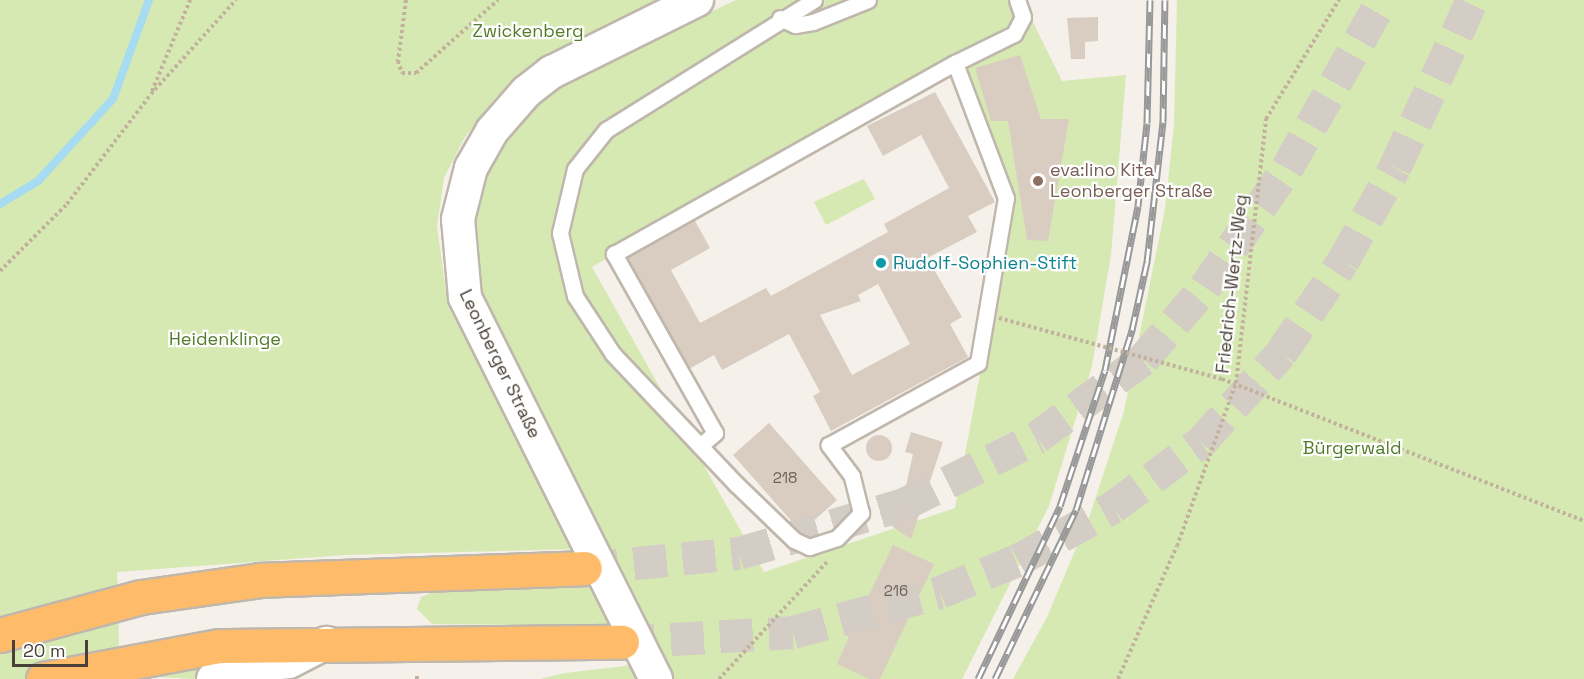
<!DOCTYPE html>
<html>
<head>
<meta charset="utf-8">
<style>
	body { margin:0 }
	#map { position:relative; width:1584px; height:679px; overflow:hidden; background:#f5f0e9; font-family:"Space Grotesk",sans-serif }
	div>[style] { position:absolute }
	.green>* { inset:0; background:#d6e9b2 }
	.stream>* { height:8px; margin:-4px; padding:0 4px; transform-origin:4px; border-radius:4px; background:#a6dbf1 }
	.building>* { inset:0; background:#d9cdc2 }
	.round { border-radius:50% }
	.highway-tunnel>* { height:33px; margin-top:-16.5px; transform-origin:0; background:repeating-linear-gradient(90deg,#d3cdc5 0 33px,transparent 0 49px) }
	.path>* { height:4px; margin-top:-2px; transform-origin:0; background:repeating-linear-gradient(90deg,#c2b19d 0 3px,transparent 0 6px) }
	.roads { filter:drop-shadow(2px 0 #c0b7ac) drop-shadow(-2px 0 #c0b7ac) drop-shadow(0 2px #c0b7ac) drop-shadow(0 -2px #c0b7ac) }
	.lane>* { height:15px; margin:-7.5px; padding:0 7.5px; transform-origin:7.5px; border-radius:7.5px; background:#fff }
	.street>* { height:32px; margin:-16px; padding:0 16px; transform-origin:16px; border-radius:16px; background:#fff }
	.highway>* { height:33px; margin:-16.5px; padding:0 16.5px; transform-origin:16.5px; border-radius:16.5px; background:#febc6b }
	.rail>* { height:7px; margin-top:-3.5px; transform-origin:0; background:repeating-linear-gradient(90deg,#fff 0 14px,#989898 0 28px); box-sizing:border-box; border-block:2px solid #989898 }
	.path-bridge>* { height:4px; margin-top:-2px; transform-origin:0; background:repeating-linear-gradient(90deg,#c2b19d 0 3px,transparent 0 6px) }
	.dots>* { width:16px; height:16px; translate:-50% -50%; box-sizing:border-box; border:3px solid #fff; border-radius:50% }
	span { translate:-50% -50%; white-space:nowrap; text-align:center; line-height:1.15; -webkit-text-stroke:4.5px #fff; paint-order:stroke }
	.number-label { font-size:15px; color:#6d635a }
	.number-label span { -webkit-text-stroke-width:0 }
	.park-label { font-size:18px; color:#527b2a }
	.education-label { font-size:18px; color:#785e54 }
	.left { translate:0 -50%; text-align:left }
	.culture-label { font-size:18px; color:#0d838f }
	.street-label { font-size:18px; color:#494037 }
	.scale { position:absolute; left:12px; top:640px; width:76px; height:27px; box-sizing:border-box; border:3px solid #494037; border-top:0; padding-left:8px; font-size:18px; line-height:21px; white-space:nowrap; color:#494037; -webkit-text-stroke:4px #fff; paint-order:stroke }
</style>
</head>
<body>
<div id="map">
	<div class="green">
		<div style="clip-path:polygon(0 0,658px 0,530px 67px,495px 98px,465px 137px,444px 178px,437px 226px,448px 306px,576px 549px,346px 555px,117px 572px,120px 679px,0 679px)"></div>
		<div style="clip-path:polygon(evenodd,736px 0,1022px 0,1062px 81px,1126px 75px,1111px 255px,1092px 366px,1049px 506px,962px 679px,671px 679px,477px 290px,473px 217px,481px 184px,511px 129px,558px 84px,736px 0,943px 62px,1001px 156px,996px 288px,955px 508px,764px 572px,592px 267px,943px 62px)"></div>
		<div style="clip-path:polygon(1177px 0,1584px 0,1584px 679px,1013px 679px,1047px 617px,1090px 515px,1124px 411px,1165px 209px,1174px 125px)"></div>
		<div style="clip-path:polygon(864px 179px,875px 199px,826px 225px,814px 202px)"></div>
		<div style="clip-path:polygon(594px 584px,614px 626px,432px 624px,417px 609px,421px 597px,431px 593px)"></div>
		<div style="clip-path:polygon(633px 665px,639px 679px,540px 679px,565px 673px)"></div>
		<div style="clip-path:polygon(203px 666px,194px 679px,138px 676px)"></div>
	</div>
	<div class="stream">
		<div style="left:0;top:204px;width:44px;rotate:-31.2deg"></div>
		<div style="left:38px;top:181px;width:111px;rotate:-47.6deg"></div>
		<div style="left:113px;top:99px;width:105px;rotate:-70deg"></div>
	</div>
	<div class="building">
		<div style="clip-path:polygon(1098px 17px,1098px 41px,1085px 42px,1085px 59px,1071px 59px,1067px 18px)"></div>
		<div style="clip-path:polygon(1020px 55px,1041px 119px,1069px 119px,1048px 241px,1027px 240px,1008px 121px,991px 121px,975px 68px)"></div>
		<div style="clip-path:polygon(evenodd,935px 92px,995px 202px,968px 216px,977px 232px,927px 258px,962px 317px,950px 324px,968px 357px,831px 431px,813px 396px,820px 392px,789px 334px,722px 370px,714px 355px,687px 370px,626px 258px,694px 219px,710px 248px,671px 270px,700px 323px,766px 288px,771px 296px,888px 232px,884px 224px,949px 188px,921px 135px,883px 156px,867px 126px,935px 92px,878px 284px,910px 344px,852px 375px,820px 315px,861px 301px,858px 295px,878px 284px)"></div>
		<div style="clip-path:polygon(769px 423px,837px 500px,801px 532px,733px 455px)"></div>
		<div style="clip-path:polygon(911px 432px,943px 442px,911px 539px,887px 523px,903px 499px,913px 454px,905px 452px)"></div>
		<div class="round" style="left:866px;top:435px;width:26px;height:26px"></div>
		<div style="clip-path:polygon(893px 545px,934px 564px,880px 679px,869px 679px,837px 664px,849px 637px,843px 634px,851px 617px,857px 620px)"></div>
	</div>
	<div class="highway-tunnel">
		<div style="left:585px;top:568px;width:155px;rotate:-5.6deg"></div>
		<div style="left:739px;top:553px;width:172px;rotate:-16.5deg"></div>
		<div style="left:904px;top:504px;width:149px;rotate:-26.7deg"></div>
		<div style="left:1037px;top:437px;width:132px;rotate:-36.3deg"></div>
		<div style="left:1143px;top:359px;width:95px;rotate:-49.3deg"></div>
		<div style="left:1205px;top:287px;width:145px;rotate:-55.4deg"></div>
		<div style="left:1287px;top:168px;width:193px;rotate:-60.5deg"></div>
		<div style="left:622px;top:642px;width:171px;rotate:-3.3deg"></div>
		<div style="left:793px;top:632px;width:152px;rotate:-15.2deg"></div>
		<div style="left:940px;top:592px;width:84px;rotate:-22.3deg"></div>
		<div style="left:1018px;top:560px;width:109px;rotate:-29.2deg"></div>
		<div style="left:1113px;top:507px;width:109px;rotate:-36.5deg"></div>
		<div style="left:1201px;top:442px;width:120px;rotate:-48deg"></div>
		<div style="left:1281px;top:353px;width:111px;rotate:-56deg"></div>
		<div style="left:1343px;top:261px;width:107px;rotate:-61deg"></div>
		<div style="left:1395px;top:167px;width:184px;rotate:-65.2deg"></div>
	</div>
	<div class="path">
		<div style="left:406px;top:0;width:62px;rotate:97.5deg"></div>
		<div style="left:398px;top:61px;width:13px;rotate:72deg"></div>
		<div style="left:402px;top:73px;width:14px"></div>
		<div style="left:416px;top:73px;width:110px;rotate:-41.7deg"></div>
		<div style="left:152px;top:91px;width:99px;rotate:-67.3deg"></div>
		<div style="left:0;top:271px;width:95px;rotate:-45deg"></div>
		<div style="left:67px;top:204px;width:138px;rotate:-52.6deg"></div>
		<div style="left:151px;top:94px;width:127px;rotate:-47.9deg"></div>
		<div style="left:1222px;top:379px;width:389px;rotate:21.4deg"></div>
		<div style="left:417px;top:676px;width:3px;rotate:90deg"></div>
		<div style="left:719px;top:679px;width:161px;rotate:-47.3deg"></div>
		<div style="left:1118px;top:679px;width:145px;rotate:-66.1deg"></div>
		<div style="left:1177px;top:546px;width:173px;rotate:-70.1deg"></div>
		<div style="left:1236px;top:383px;width:266px;rotate:-83.5deg"></div>
		<div style="left:1266px;top:119px;width:140px;rotate:-58.5deg"></div>
	</div>
	<div class="roads">
		<div class="lane">
			<div style="left:814px;top:0;width:245px;rotate:148deg"></div>
			<div style="left:606px;top:130px;width:50px;rotate:128.5deg"></div>
			<div style="left:575px;top:169px;width:66px;rotate:103.2deg"></div>
			<div style="left:560px;top:233px;width:65px;rotate:76.6deg"></div>
			<div style="left:575px;top:296px;width:69px;rotate:56.8deg"></div>
			<div style="left:613px;top:354px;width:179px;rotate:46.6deg"></div>
			<div style="left:736px;top:484px;width:81px;rotate:44deg"></div>
			<div style="left:794px;top:540px;width:17px;rotate:25deg"></div>
			<div style="left:809px;top:547px;width:29px;rotate:-18deg"></div>
			<div style="left:837px;top:538px;width:35px;rotate:-46deg"></div>
			<div style="left:861px;top:513px;width:38px;rotate:-104deg"></div>
			<div style="left:852px;top:476px;width:39px;rotate:-127deg"></div>
			<div style="left:829px;top:445px;width:170px;rotate:-28.8deg"></div>
			<div style="left:978px;top:363px;width:167px;rotate:-80.4deg"></div>
			<div style="left:1006px;top:198px;width:144px;rotate:-110.7deg"></div>
			<div style="left:955px;top:63px;width:66px;rotate:-26.2deg"></div>
			<div style="left:1014px;top:34px;width:19px;rotate:-62deg"></div>
			<div style="left:1023px;top:17px;width:18px;rotate:-109deg"></div>
			<div style="left:780px;top:18px;width:17px;rotate:25deg"></div>
			<div style="left:795px;top:25px;width:18px;rotate:-9deg"></div>
			<div style="left:813px;top:22px;width:59px;rotate:-21.8deg"></div>
			<div style="left:700px;top:446px;width:20px;rotate:-41deg"></div>
			<div style="left:715px;top:433px;width:206px;rotate:-119.4deg"></div>
			<div style="left:614px;top:254px;width:391px;rotate:-29.3deg"></div>
		</div>
		<div class="street">
			<div style="left:213px;top:679px;width:23px;rotate:-29deg"></div>
			<div style="left:233px;top:668px;width:56px;rotate:-6.1deg"></div>
			<div style="left:289px;top:662px;width:42px;rotate:-27.2deg"></div>
			<div style="left:656px;top:679px;width:427px;rotate:-116.6deg"></div>
			<div style="left:465px;top:297px;width:78px;rotate:-95.1deg"></div>
			<div style="left:458px;top:219px;width:53px;rotate:-75.7deg"></div>
			<div style="left:471px;top:168px;width:43px;rotate:-60.4deg"></div>
			<div style="left:492px;top:131px;width:52px;rotate:-48.9deg"></div>
			<div style="left:526px;top:92px;width:33px;rotate:-38deg"></div>
			<div style="left:552px;top:72px;width:162px;rotate:-26.4deg"></div>
		</div>
		<div class="highway">
			<div style="left:0;top:635px;width:146px;rotate:-15.1deg"></div>
			<div style="left:141px;top:597px;width:120px;rotate:-8.1deg"></div>
			<div style="left:260px;top:580px;width:325px;rotate:-2.1deg"></div>
			<div style="left:43px;top:679px;width:179px;rotate:-10.6deg"></div>
			<div style="left:219px;top:646px;width:403px;rotate:-0.6deg"></div>
		</div>
	</div>
	<div class="rail">
		<div style="left:978px;top:679px;width:191px;rotate:-64.6deg"></div>
		<div style="left:1060px;top:506px;width:143px;rotate:-71.7deg"></div>
		<div style="left:1105px;top:370px;width:167px;rotate:-78.6deg"></div>
		<div style="left:1138px;top:206px;width:83px;rotate:-83.8deg"></div>
		<div style="left:1147px;top:123px;width:123px;rotate:-88.6deg"></div>
		<div style="left:995px;top:679px;width:187px;rotate:-64.4deg"></div>
		<div style="left:1076px;top:510px;width:189px;rotate:-72.7deg"></div>
		<div style="left:1132px;top:330px;width:70px;rotate:-77.6deg"></div>
		<div style="left:1147px;top:262px;width:141px;rotate:-83.5deg"></div>
		<div style="left:1163px;top:122px;width:122px;rotate:-89.1deg"></div>
	</div>
	<div class="path-bridge">
		<div style="left:999px;top:318px;width:231px;rotate:15.3deg"></div>
	</div>
	<div class="dots">
		<div style="left:1038px;top:181px;background:#8d6e63"></div>
		<div style="left:881px;top:263px;background:#0f9aa8"></div>
	</div>
	<div class="number-label">
		<span style="left:785px;top:478px">218</span>
		<span style="left:896px;top:591px">216</span>
	</div>
	<div class="park-label">
		<span style="left:528px;top:31px">Zwickenberg</span>
		<span style="left:225px;top:339px">Heidenklinge</span>
		<span style="left:1352px;top:448px">Bürgerwald</span>
	</div>
	<div class="education-label">
		<span class="left" style="left:1050px;top:181px">eva:lino Kita<br>Leonberger Straße</span>
	</div>
	<div class="culture-label">
		<span class="left" style="left:893px;top:263px">Rudolf-Sophien-Stift</span>
	</div>
	<div class="street-label">
		<span style="left:1232px;top:284px;rotate:-84deg">Friedrich-Wertz-Weg</span>
		<span style="left:500px;top:364px;rotate:64deg">Leonberger Straße</span>
	</div>
	<div class="scale">20 m</div>
</div>
</body>
</html>
